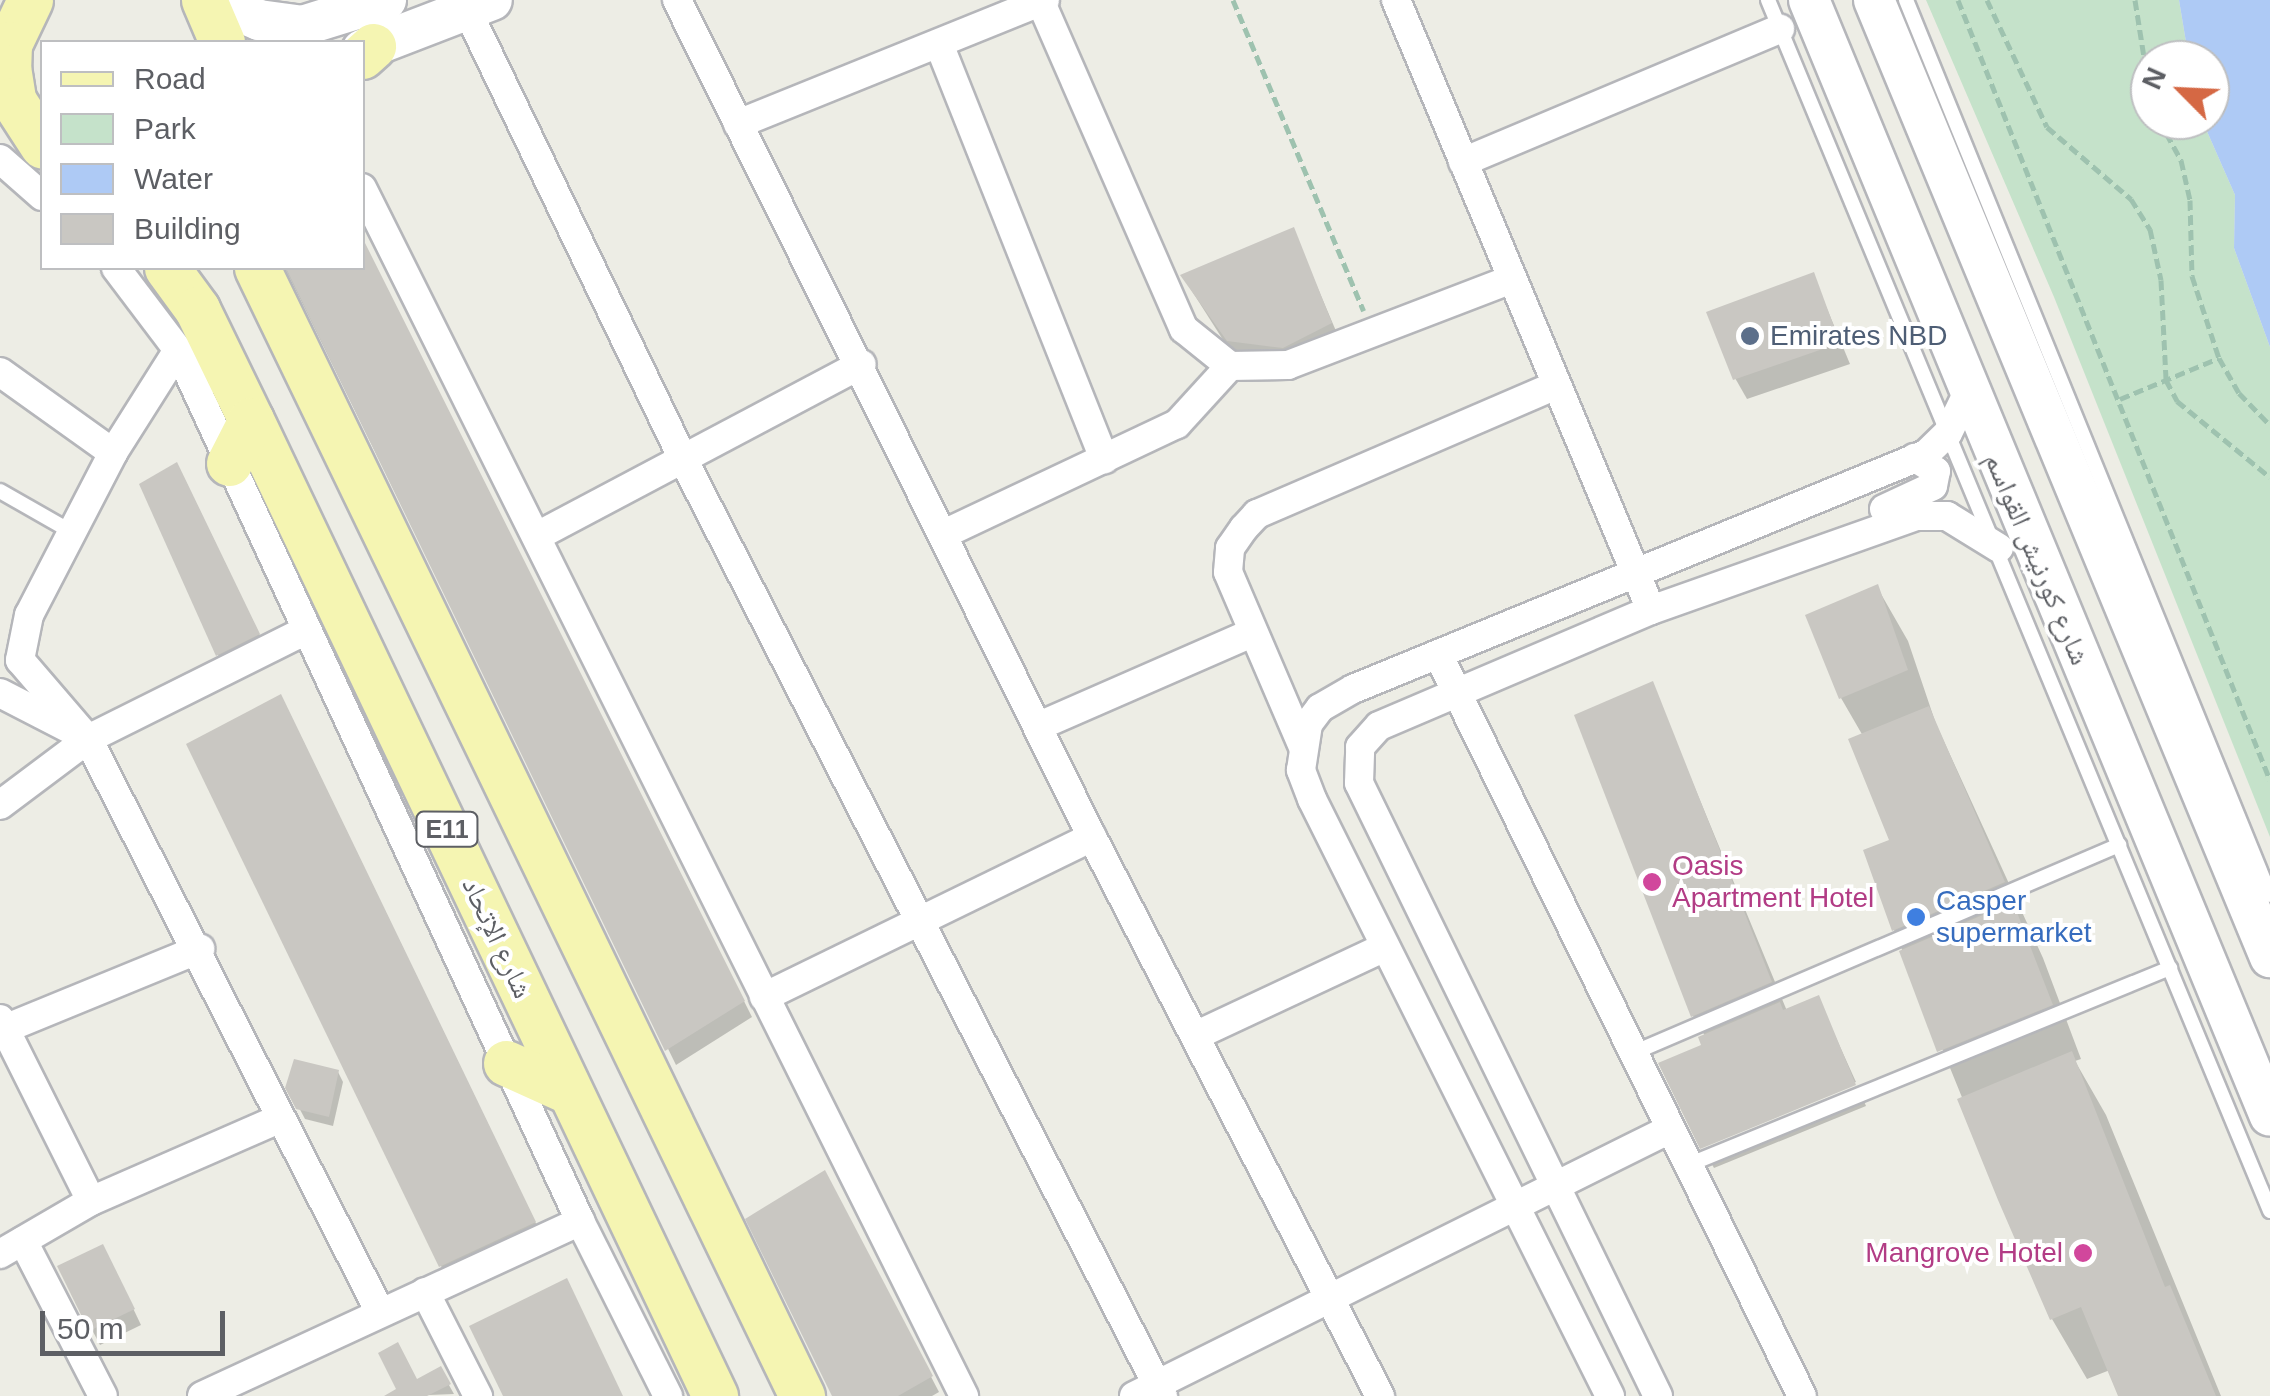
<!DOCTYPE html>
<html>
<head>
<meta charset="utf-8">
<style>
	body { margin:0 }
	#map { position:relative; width:2270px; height:1396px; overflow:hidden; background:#edede5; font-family:Arial,"Noto Naskh Arabic",sans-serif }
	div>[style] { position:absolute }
	.green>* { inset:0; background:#c5e2ca }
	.water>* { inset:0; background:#aecaf5 }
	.shadow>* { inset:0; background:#0003 }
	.building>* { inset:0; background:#c9c7c2 }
	.path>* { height:5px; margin-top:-2.5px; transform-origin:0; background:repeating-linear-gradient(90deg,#9ec2af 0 10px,transparent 0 15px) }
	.roads { filter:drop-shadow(2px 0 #b5b6ba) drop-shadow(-2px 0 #b5b6ba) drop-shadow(0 2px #b5b6ba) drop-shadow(0 -2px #b5b6ba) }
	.lane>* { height:14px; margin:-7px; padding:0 7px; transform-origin:7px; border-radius:7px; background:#fff }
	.street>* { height:28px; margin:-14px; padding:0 14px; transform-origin:14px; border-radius:14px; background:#fff }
	.secondary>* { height:40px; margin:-20px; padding:0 20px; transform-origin:20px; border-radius:20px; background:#fff }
	.primary>* { height:45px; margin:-22.5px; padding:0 22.5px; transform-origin:22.5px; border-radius:22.5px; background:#f5f5b2 }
	.dots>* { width:28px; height:28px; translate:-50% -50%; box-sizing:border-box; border:5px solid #fff; border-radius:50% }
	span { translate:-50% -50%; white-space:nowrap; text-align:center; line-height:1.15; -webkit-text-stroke:8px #fff; paint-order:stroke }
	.shield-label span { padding:2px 8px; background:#fff; border:2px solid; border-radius:8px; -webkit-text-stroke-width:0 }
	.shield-label { font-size:25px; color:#5d5f64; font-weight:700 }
	.service-label { font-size:28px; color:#4e5e75 }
	.left { translate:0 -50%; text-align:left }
	.street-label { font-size:28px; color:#5d5f64 }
	.hotel-label { font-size:28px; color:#b23c85 }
	.right { translate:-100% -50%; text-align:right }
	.shop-label { font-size:28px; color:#366cbe }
	.legend { position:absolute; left:40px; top:40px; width:325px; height:230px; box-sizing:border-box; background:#fff; border:2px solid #bebfc1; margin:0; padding:12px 18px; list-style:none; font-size:30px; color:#5d5f64 }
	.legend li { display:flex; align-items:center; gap:20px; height:50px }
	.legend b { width:50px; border:2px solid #bebfc1 }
	.north { position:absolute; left:2130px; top:40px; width:100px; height:100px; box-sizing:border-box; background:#fff; border:2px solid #bebfc1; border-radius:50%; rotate:294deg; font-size:28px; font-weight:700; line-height:40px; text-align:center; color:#5d5f64 }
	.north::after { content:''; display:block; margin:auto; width:35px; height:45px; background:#d56844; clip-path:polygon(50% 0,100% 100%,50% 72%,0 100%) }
	.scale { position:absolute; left:40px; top:1311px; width:185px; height:45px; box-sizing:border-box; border:5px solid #5d5f64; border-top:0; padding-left:12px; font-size:30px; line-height:35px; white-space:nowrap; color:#5d5f64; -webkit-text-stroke:8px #fff; paint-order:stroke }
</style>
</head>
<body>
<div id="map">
	<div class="green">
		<div style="clip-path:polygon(1926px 0,2179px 0,2189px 60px,2150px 60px,2150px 120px,2202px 120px,2235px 195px,2234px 248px,2270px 347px,2270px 837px,2054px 297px)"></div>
	</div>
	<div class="water">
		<div style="clip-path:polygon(2179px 0,2270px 0,2270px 347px,2234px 248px,2235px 195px,2202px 120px,2210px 120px,2210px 60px,2189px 60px)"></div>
	</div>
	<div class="shadow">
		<div style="clip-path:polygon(1293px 230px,1342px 345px,1296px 368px,1232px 354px,1183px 277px)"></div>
		<div style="clip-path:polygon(362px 240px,752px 1017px,676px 1065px,285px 268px,362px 268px)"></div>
		<div style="clip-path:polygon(1813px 275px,1850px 364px,1747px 399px,1735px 378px)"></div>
		<div style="clip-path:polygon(185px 480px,267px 650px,227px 670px,218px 655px)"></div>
		<div style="clip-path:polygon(1877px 587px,1908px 641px,1936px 724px,2043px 958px,2081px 1059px,2075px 1061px,2106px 1115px,2221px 1396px,2120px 1396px,2110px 1370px,2087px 1379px,2052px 1319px,1894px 930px,1892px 841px,1863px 736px,1841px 698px)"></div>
		<div style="clip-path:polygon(1652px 684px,1787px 1011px,1818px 998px,1856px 1082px,1701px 1145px,1705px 1036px,1693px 1016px)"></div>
		<div style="clip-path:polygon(289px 712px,543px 1238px,450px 1281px,441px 1266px)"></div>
		<div style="clip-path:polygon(338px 1072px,343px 1082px,333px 1126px,305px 1119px,288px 1087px)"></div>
		<div style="clip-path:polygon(1858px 1087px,1866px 1106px,1714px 1168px,1704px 1150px)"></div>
		<div style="clip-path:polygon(833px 1189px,939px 1392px,932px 1396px,836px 1396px)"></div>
		<div style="clip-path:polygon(111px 1262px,141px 1325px,100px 1345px,60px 1268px)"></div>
		<div style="clip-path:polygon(440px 1369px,454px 1394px,403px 1396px,416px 1382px)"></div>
	</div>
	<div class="building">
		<div style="clip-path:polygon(1294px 227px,1332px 323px,1283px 348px,1227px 341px,1180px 275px)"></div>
		<div style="clip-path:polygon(362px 237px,745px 1001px,665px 1051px,286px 268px,362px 268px)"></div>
		<div style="clip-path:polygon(1814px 272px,1840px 343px,1733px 380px,1706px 312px)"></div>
		<div style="clip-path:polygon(177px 462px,260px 634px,216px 656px,139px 484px)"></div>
		<div style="clip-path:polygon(1878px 584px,1908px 670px,1839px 699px,1805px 615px)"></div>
		<div style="clip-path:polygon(1653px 681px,1772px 982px,1691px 1017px,1574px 715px)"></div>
		<div style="clip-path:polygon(281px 694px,536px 1222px,439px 1267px,186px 744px)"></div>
		<div style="clip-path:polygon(1929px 706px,2005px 882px,1892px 931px,1863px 850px,1889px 840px,1848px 739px)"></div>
		<div style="clip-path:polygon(2013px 902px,2053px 1005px,1937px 1052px,1899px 951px)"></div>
		<div style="clip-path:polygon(1819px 995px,1856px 1085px,1700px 1149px,1658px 1063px,1701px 1045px,1698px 1037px,1780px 1002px,1783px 1010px)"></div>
		<div style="clip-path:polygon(2072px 1051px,2165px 1287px,2170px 1285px,2216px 1396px,2118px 1396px,2081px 1307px,2050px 1320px,1998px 1200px,1957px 1099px)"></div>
		<div style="clip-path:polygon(294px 1059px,339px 1070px,329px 1117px,296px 1109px,285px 1088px)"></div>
		<div style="clip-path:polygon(825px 1170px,933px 1376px,898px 1396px,832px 1396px,745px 1219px)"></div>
		<div style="clip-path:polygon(103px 1244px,135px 1309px,89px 1331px,57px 1266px)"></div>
		<div style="clip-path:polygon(567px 1278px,623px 1396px,503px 1396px,469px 1326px)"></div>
		<div style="clip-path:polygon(398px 1342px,417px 1379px,441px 1366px,451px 1384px,427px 1396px,384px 1396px,396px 1389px,378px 1353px)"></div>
	</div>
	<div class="path">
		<div style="left:1233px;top:0;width:337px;rotate:67.2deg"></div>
		<div style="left:1958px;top:0;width:840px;rotate:68.2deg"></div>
		<div style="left:1987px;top:0;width:140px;rotate:64.7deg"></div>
		<div style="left:2047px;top:127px;width:111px;rotate:40.6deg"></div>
		<div style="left:2131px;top:199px;width:36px;rotate:58deg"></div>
		<div style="left:2150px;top:229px;width:52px;rotate:77.8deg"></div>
		<div style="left:2161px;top:280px;width:100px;rotate:87.1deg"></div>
		<div style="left:2166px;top:380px;width:24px;rotate:62deg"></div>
		<div style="left:2177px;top:401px;width:120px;rotate:39.3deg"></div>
		<div style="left:2135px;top:0;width:96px;rotate:81deg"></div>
		<div style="left:2159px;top:120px;width:46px;rotate:61.2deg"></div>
		<div style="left:2181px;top:160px;width:41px;rotate:77.3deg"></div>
		<div style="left:2190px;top:200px;width:76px;rotate:88.5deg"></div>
		<div style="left:2192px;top:276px;width:86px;rotate:71.8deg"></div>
		<div style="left:2219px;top:358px;width:40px;rotate:60.3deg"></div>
		<div style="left:2239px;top:393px;width:45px;rotate:45.9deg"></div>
		<div style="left:2120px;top:399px;width:107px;rotate:-22.5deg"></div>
	</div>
	<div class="roads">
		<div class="lane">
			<div style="left:1768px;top:0;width:1311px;rotate:67.48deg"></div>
			<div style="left:1906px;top:0;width:966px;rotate:67.87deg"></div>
			<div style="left:0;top:491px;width:83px;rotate:29.7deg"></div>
			<div style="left:1633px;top:1053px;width:529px;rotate:-23.17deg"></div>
			<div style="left:1688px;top:1165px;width:521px;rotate:-22.23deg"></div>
		</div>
		<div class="street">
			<div style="left:677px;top:0;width:934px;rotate:63.63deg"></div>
			<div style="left:1092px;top:837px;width:629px;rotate:62.74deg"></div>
			<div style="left:1040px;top:0;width:359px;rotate:66.4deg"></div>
			<div style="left:1184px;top:329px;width:59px;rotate:38.8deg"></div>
			<div style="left:1230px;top:366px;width:58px;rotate:-1deg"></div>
			<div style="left:1288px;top:365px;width:240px;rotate:-21deg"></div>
			<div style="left:1396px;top:0;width:661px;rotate:67.31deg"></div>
			<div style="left:467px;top:10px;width:498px;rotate:64.3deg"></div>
			<div style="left:683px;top:459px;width:1053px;rotate:62.88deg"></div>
			<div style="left:939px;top:44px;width:447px;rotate:68.3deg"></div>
			<div style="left:738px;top:124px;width:331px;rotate:-22deg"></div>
			<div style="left:0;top:159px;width:56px;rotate:41.4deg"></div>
			<div style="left:1463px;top:162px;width:344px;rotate:-22.8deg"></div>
			<div style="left:362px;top:188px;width:1350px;rotate:63.51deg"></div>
			<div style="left:116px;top:268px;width:103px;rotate:52.9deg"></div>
			<div style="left:178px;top:350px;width:959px;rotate:65.22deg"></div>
			<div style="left:580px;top:1221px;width:196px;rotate:63.3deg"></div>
			<div style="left:178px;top:350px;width:122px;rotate:122.3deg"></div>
			<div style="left:113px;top:453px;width:182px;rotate:117.4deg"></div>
			<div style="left:29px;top:615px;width:46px;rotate:101.3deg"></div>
			<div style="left:20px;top:660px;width:104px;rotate:49.3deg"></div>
			<div style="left:88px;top:739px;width:643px;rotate:63deg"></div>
			<div style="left:0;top:372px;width:139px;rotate:35.6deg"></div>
			<div style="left:1884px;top:509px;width:54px;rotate:-25.1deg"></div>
			<div style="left:1933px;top:486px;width:15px;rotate:-79deg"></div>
			<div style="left:1936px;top:471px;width:25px;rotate:-148deg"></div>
			<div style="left:946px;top:533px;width:255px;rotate:-25.3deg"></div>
			<div style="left:1177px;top:424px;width:79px;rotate:-47.6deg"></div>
			<div style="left:539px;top:535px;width:365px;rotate:-27.9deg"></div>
			<div style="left:1438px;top:654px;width:826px;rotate:63.87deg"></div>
			<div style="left:0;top:693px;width:83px;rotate:27.2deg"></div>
			<div style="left:1039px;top:726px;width:230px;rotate:-23.6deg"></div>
			<div style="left:1303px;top:747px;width:190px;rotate:-113.2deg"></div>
			<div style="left:1228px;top:572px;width:24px;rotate:-85deg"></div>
			<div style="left:1230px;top:548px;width:24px;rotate:-55deg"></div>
			<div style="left:1244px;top:528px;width:19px;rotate:-47deg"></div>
			<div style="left:1257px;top:514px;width:326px;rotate:-23.3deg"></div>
			<div style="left:0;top:805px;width:110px;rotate:-36.9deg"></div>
			<div style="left:88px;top:739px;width:242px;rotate:-26.5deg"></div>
			<div style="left:764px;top:997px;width:365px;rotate:-26deg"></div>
			<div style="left:0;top:1019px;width:203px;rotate:63.4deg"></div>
			<div style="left:91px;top:1201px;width:205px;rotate:-23.6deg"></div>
			<div style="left:7px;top:1028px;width:209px;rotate:-22.3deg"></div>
			<div style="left:1195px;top:1036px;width:210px;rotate:-25.1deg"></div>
			<div style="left:23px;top:1241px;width:174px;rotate:62.7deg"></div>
			<div style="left:0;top:1254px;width:105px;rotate:-30.2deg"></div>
			<div style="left:425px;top:1292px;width:117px;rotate:63deg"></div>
			<div style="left:202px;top:1396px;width:417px;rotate:-24.8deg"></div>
			<div style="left:1134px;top:1396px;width:599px;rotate:-26.48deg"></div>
			<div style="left:1610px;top:1396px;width:667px;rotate:-116.53deg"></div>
			<div style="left:1312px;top:799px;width:31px;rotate:-111deg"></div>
			<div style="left:1301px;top:770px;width:47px;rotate:-81.3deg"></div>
			<div style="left:1308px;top:724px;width:20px;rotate:-53deg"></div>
			<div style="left:1320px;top:708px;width:38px;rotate:-30deg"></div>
			<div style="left:1353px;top:689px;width:619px;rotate:-22.3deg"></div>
			<div style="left:1926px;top:454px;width:30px;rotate:-44deg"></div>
			<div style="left:1948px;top:433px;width:46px;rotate:-64deg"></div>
			<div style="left:1658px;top:1396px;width:682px;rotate:-116deg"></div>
			<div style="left:1359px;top:783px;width:36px;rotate:-88deg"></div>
			<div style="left:1360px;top:747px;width:28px;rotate:-48deg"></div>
			<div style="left:1379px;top:726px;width:296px;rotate:-23.1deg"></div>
			<div style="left:1651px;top:610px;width:282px;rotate:-19.5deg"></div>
			<div style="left:1917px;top:516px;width:30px"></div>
			<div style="left:1947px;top:516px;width:61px;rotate:31.6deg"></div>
		</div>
		<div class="secondary">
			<div style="left:211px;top:0;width:52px;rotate:22.6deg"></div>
			<div style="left:259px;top:20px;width:43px;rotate:7.9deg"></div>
			<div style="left:302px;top:26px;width:88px;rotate:-17.2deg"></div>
			<div style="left:1809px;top:0;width:1207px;rotate:67.56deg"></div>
			<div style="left:1874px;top:0;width:1036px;rotate:67.52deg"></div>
			<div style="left:362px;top:50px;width:139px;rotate:-21deg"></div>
		</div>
		<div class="primary">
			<div style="left:30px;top:0;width:49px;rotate:115.5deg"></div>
			<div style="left:9px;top:44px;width:23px;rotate:92deg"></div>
			<div style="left:8px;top:67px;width:33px;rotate:81deg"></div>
			<div style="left:13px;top:100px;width:54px;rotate:57.2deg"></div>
			<div style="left:204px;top:0;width:46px;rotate:66.8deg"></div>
			<div style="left:362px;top:56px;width:15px;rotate:-42deg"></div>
			<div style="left:167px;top:268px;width:51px;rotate:53.8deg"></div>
			<div style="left:197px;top:309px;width:123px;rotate:64.1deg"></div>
			<div style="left:251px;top:420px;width:1081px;rotate:64.57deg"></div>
			<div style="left:257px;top:268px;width:1253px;rotate:64.21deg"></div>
			<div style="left:229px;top:463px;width:48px;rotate:-62.9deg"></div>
			<div style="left:506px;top:1063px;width:68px;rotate:24.3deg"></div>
		</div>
	</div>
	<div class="dots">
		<div style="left:1750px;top:336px;background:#5c6f8a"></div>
		<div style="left:1652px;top:882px;background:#d1479c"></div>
		<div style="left:1916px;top:917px;background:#3f7fe0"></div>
		<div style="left:2083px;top:1253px;background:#d1479c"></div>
	</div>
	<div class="shield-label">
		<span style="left:447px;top:829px">E11</span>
	</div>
	<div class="service-label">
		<span class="left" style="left:1770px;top:336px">Emirates NBD</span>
	</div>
	<div class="street-label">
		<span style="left:2037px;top:559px;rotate:67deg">شارع كورنيش القواسم</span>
		<span style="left:497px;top:938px;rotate:65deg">شارع الإتحاد</span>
	</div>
	<div class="hotel-label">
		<span class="left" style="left:1672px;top:882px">Oasis<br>Apartment Hotel</span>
		<span class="right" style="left:2063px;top:1253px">Mangrove Hotel</span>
	</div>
	<div class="shop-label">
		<span class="left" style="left:1936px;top:917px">Casper<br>supermarket</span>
	</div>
	<ul class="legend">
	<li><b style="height:12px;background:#f5f5b2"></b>Road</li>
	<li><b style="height:28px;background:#c5e2ca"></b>Park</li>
	<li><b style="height:28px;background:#aecaf5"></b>Water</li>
	<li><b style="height:28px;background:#c9c7c2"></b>Building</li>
	</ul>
	<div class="north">N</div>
	<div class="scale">50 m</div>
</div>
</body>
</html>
